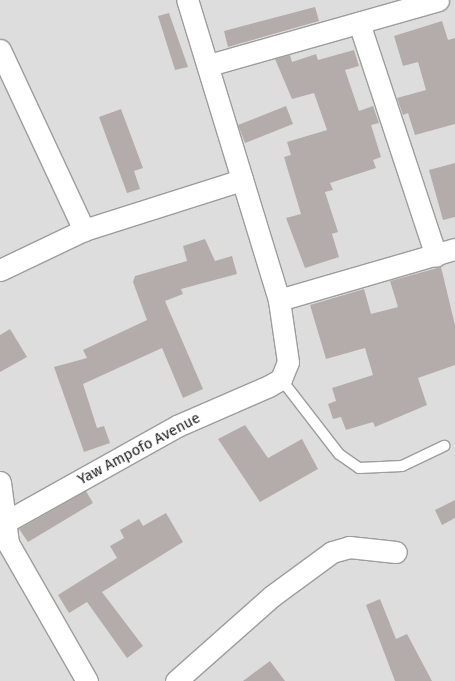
<!DOCTYPE html>
<html>
<head>
<meta charset="utf-8">
<style>
	body { margin:0 }
	#map { position:relative; width:455px; height:681px; overflow:hidden; background:#efebe7; font-family:"Fira Sans",sans-serif }
	div>[style] { position:absolute }
	.residential>* { inset:0; background:#dedddd }
	.building>* { inset:0; background:#b4acaa }
	.roads { filter:drop-shadow(1px 0 #9d9d9d) drop-shadow(-1px 0 #9d9d9d) drop-shadow(0 1px #9d9d9d) drop-shadow(0 -1px #9d9d9d) }
	.service>* { height:10px; margin:-5px; padding:0 5px; transform-origin:5px; border-radius:5px; background:#fff }
	.minor>* { height:21px; margin:-10.5px; padding:0 10.5px; transform-origin:10.5px; border-radius:10.5px; background:#fff }
	span { translate:-50% -50%; white-space:nowrap; text-align:center; line-height:1.15; -webkit-text-stroke:4px #fff; paint-order:stroke }
	.street-label { font-size:15px; color:#202020 }
</style>
</head>
<body>
<div id="map">
	<div class="residential">
		<div style="clip-path:polygon(0 0,455px 0,455px 681px,0 681px)"></div>
	</div>
	<div class="building">
		<div style="clip-path:polygon(315px 7px,319px 21px,228px 47px,224px 31px)"></div>
		<div style="clip-path:polygon(169px 13px,188px 67px,175px 70px,158px 16px)"></div>
		<div style="clip-path:polygon(442px 21px,448px 40px,455px 38px,455px 124px,415px 135px,408px 113px,403px 115px,397px 98px,426px 90px,418px 62px,403px 66px,394px 36px)"></div>
		<div style="clip-path:polygon(354px 50px,359px 66px,345px 70px,359px 111px,373px 106px,379px 123px,371px 125px,381px 157px,373px 160px,376px 168px,330px 183px,333px 190px,325px 192px,338px 232px,332px 234px,339px 257px,305px 268px,286px 218px,301px 214px,284px 157px,291px 155px,287px 142px,327px 130px,314px 93px,292px 99px,275px 59px,290px 55px,292px 62px,316px 54px,318px 60px)"></div>
		<div style="clip-path:polygon(286px 106px,293px 124px,245px 143px,238px 125px)"></div>
		<div style="clip-path:polygon(121px 109px,143px 168px,134px 171px,140px 189px,127px 193px,99px 117px)"></div>
		<div style="clip-path:polygon(455px 163px,455px 217px,443px 220px,429px 170px)"></div>
		<div style="clip-path:polygon(205px 239px,215px 261px,232px 256px,237px 274px,181px 289px,183px 294px,165px 301px,203px 389px,183px 398px,162px 348px,83px 384px,97px 428px,104px 426px,110px 443px,84px 452px,54px 367px,87px 358px,83px 350px,147px 320px,133px 282px,135px 276px,187px 261px,183px 246px)"></div>
		<div style="clip-path:polygon(441px 267px,455px 325px,455px 365px,418px 378px,427px 405px,375px 427px,373px 422px,346px 430px,341px 417px,333px 419px,328px 404px,336px 401px,332px 388px,373px 375px,365px 348px,326px 359px,310px 305px,364px 289px,371px 314px,398px 307px,390px 281px)"></div>
		<div style="clip-path:polygon(10px 329px,27px 357px,0 372px,0 335px)"></div>
		<div style="clip-path:polygon(245px 425px,268px 458px,302px 439px,318px 469px,260px 502px,218px 439px)"></div>
		<div style="clip-path:polygon(86px 491px,93px 503px,28px 542px,19px 529px)"></div>
		<div style="clip-path:polygon(455px 500px,455px 518px,442px 525px,435px 510px)"></div>
		<div style="clip-path:polygon(166px 513px,183px 542px,102px 592px,143px 646px,127px 658px,87px 602px,69px 613px,58px 595px,117px 558px,110px 546px,124px 538px,120px 530px,139px 519px,143px 526px)"></div>
		<div style="clip-path:polygon(380px 599px,396px 639px,407px 634px,432px 681px,395px 681px,366px 605px)"></div>
		<div style="clip-path:polygon(270px 661px,285px 681px,243px 681px)"></div>
	</div>
	<div class="roads">
		<div class="service">
			<div style="left:281px;top:379px;width:95px;rotate:52.3deg"></div>
			<div style="left:339px;top:454px;width:24px;rotate:35deg"></div>
			<div style="left:359px;top:468px;width:43px;rotate:-2.7deg"></div>
			<div style="left:402px;top:466px;width:47px;rotate:-25.5deg"></div>
		</div>
		<div class="minor">
			<div style="left:359px;top:23px;width:245px;rotate:71.7deg"></div>
			<div style="left:0;top:50px;width:199px;rotate:65deg"></div>
			<div style="left:84px;top:230px;width:166px;rotate:-17.6deg"></div>
			<div style="left:209px;top:65px;width:238px;rotate:-15.8deg"></div>
			<div style="left:0;top:270px;width:93px;rotate:-25.5deg"></div>
			<div style="left:279px;top:300px;width:183px;rotate:-16.2deg"></div>
			<div style="left:0;top:482px;width:62px;rotate:82.5deg"></div>
			<div style="left:8px;top:543px;width:159px;rotate:60.2deg"></div>
			<div style="left:0;top:525px;width:203px;rotate:-29.2deg"></div>
			<div style="left:177px;top:426px;width:100px;rotate:-23.5deg"></div>
			<div style="left:269px;top:386px;width:14px;rotate:-30deg"></div>
			<div style="left:281px;top:379px;width:18px;rotate:-68deg"></div>
			<div style="left:288px;top:362px;width:63px;rotate:-98.3deg"></div>
			<div style="left:279px;top:300px;width:314px;rotate:-107deg"></div>
			<div style="left:176px;top:681px;width:128px;rotate:-41.5deg"></div>
			<div style="left:272px;top:596px;width:74px;rotate:-36.3deg"></div>
			<div style="left:332px;top:552px;width:18px;rotate:-16deg"></div>
			<div style="left:349px;top:547px;width:47px;rotate:6.1deg"></div>
		</div>
	</div>
	<div class="street-label">
		<span style="left:139px;top:449px;rotate:-28deg">Yaw Ampofo Avenue</span>
	</div>
</div>
</body>
</html>
